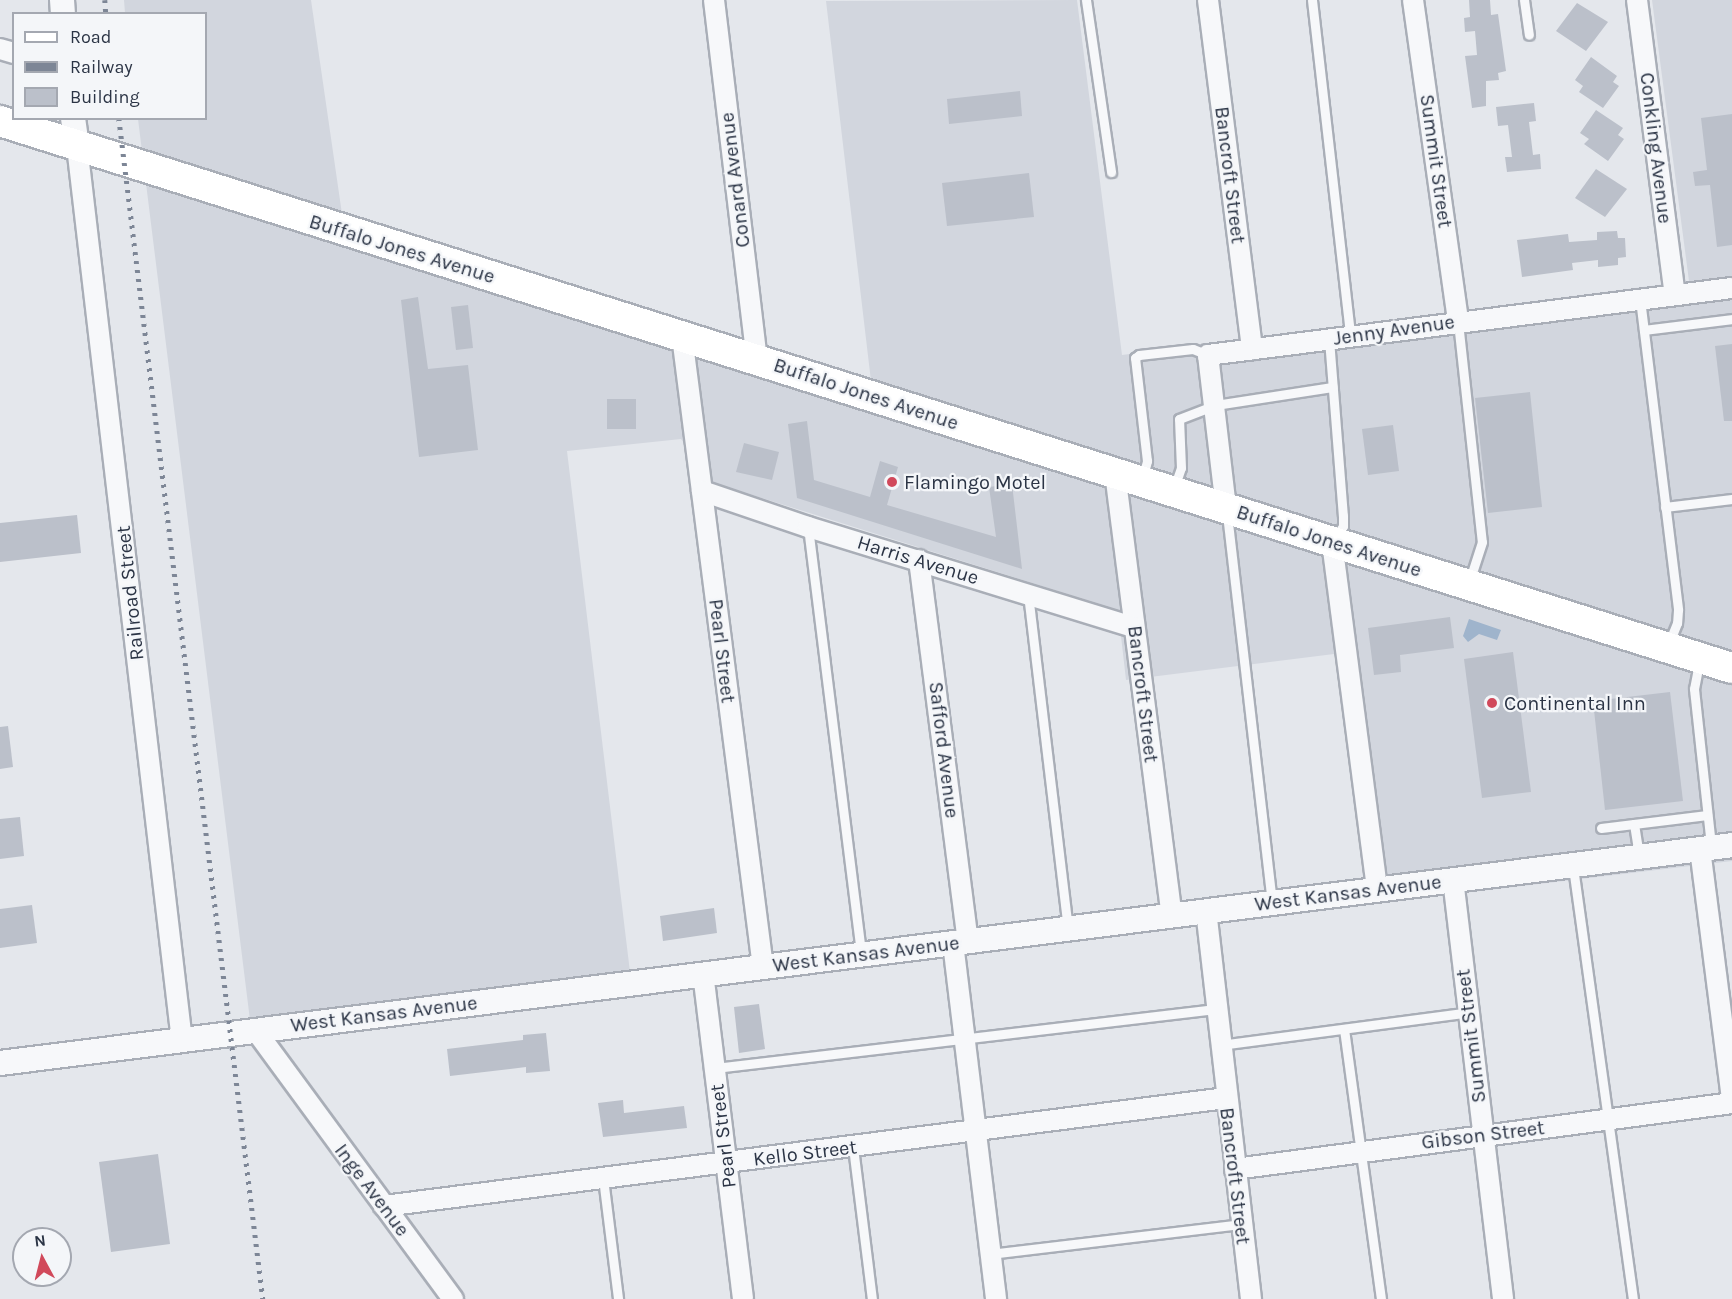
<!DOCTYPE html>
<html>
<head>
<meta charset="utf-8">
<style>
	body { margin:0 }
	#map { position:relative; width:1732px; height:1299px; overflow:hidden; background:#e4e7ec; font-family:Karla,sans-serif }
	div>[style] { position:absolute }
	.built>* { inset:0; background:#d2d6de }
	.water>* { inset:0; background:#9fb4cc }
	.building>* { inset:0; background:#bbc0ca }
	.roads { filter:drop-shadow(2px 0 #a9aeb7) drop-shadow(-2px 0 #a9aeb7) drop-shadow(0 2px #a9aeb7) drop-shadow(0 -2px #a9aeb7) }
	.service>* { height:9px; margin:-4.5px; padding:0 4.5px; transform-origin:4.5px; border-radius:4.5px; background:#f7f8fa }
	.minor>* { height:20px; margin:-10px; padding:0 10px; transform-origin:10px; border-radius:10px; background:#f7f8fa }
	.tertiary>* { height:24px; margin:-12px; padding:0 12px; transform-origin:12px; border-radius:12px; background:#f7f8fa }
	.primary>* { height:30px; margin:-15px; padding:0 15px; transform-origin:15px; border-radius:15px; background:#fff }
	.rail>* { height:4.5px; margin-top:-2.25px; transform-origin:0; background:repeating-linear-gradient(90deg,#7d8696 0 3px,transparent 0 9px) }
	.dots>* { width:16px; height:16px; translate:-50% -50%; box-sizing:border-box; border:3px solid #f4f6f9; border-radius:50% }
	span { translate:-50% -50%; white-space:nowrap; text-align:center; line-height:1.15; -webkit-text-stroke:4.5px #f4f6f9; paint-order:stroke }
	.street-label { font-size:20px; color:#2b3445 }
	.poi-label { font-size:20px; color:#2b3445 }
	.left { translate:0 -50%; text-align:left }
	.legend { position:absolute; left:12px; top:12px; width:195px; height:108px; box-sizing:border-box; background:#f4f6f9; border:2px solid #a4a8b1; margin:0; padding:8px 10px; list-style:none; font-size:18px; color:#2b3445 }
	.legend li { display:flex; align-items:center; gap:12px; height:30px }
	.legend b { width:30px; border:2px solid #a4a8b1 }
	.north { position:absolute; left:12px; top:1227px; width:60px; height:60px; box-sizing:border-box; background:#f4f6f9; border:2px solid #a4a8b1; border-radius:50%; rotate:353deg; font-size:16px; font-weight:700; line-height:24px; text-align:center; color:#2b3445 }
	.north::after { content:''; display:block; margin:auto; width:21px; height:27px; background:#d1495b; clip-path:polygon(50% 0,100% 100%,50% 72%,0 100%) }
</style>
</head>
<body>
<div id="map">
	<div class="built">
		<div style="clip-path:polygon(124px 0,311px 0,342px 214px,871px 381px,826px 1px,1077px 0,1122px 355px,1689px 281px,1652px 0,1732px 0,1732px 861px,1388px 902px,1358px 651px,1126px 680px,1118px 610px,714px 483px,681px 439px,567px 451px,630px 972px,250px 1020px,138px 119px,206px 118px,206px 14px,125px 13px)"></div>
	</div>
	<div class="water">
		<div style="clip-path:polygon(1469px 619px,1501px 630px,1497px 640px,1479px 634px,1468px 642px,1463px 636px)"></div>
	</div>
	<div class="building">
		<div style="clip-path:polygon(1469px 0,1490px 0,1491px 15px,1498px 14px,1506px 71px,1498px 73px,1499px 80px,1486px 81px,1486px 106px,1472px 108px,1465px 56px,1477px 55px,1475px 31px,1465px 32px,1464px 18px,1470px 17px)"></div>
		<div style="clip-path:polygon(1577px 3px,1608px 22px,1586px 51px,1556px 31px)"></div>
		<div style="clip-path:polygon(1591px 57px,1617px 76px,1613px 82px,1619px 86px,1603px 108px,1579px 92px,1583px 86px,1575px 80px)"></div>
		<div style="clip-path:polygon(1020px 91px,1022px 116px,949px 124px,947px 99px)"></div>
		<div style="clip-path:polygon(1534px 103px,1536px 121px,1529px 122px,1533px 155px,1540px 154px,1541px 169px,1507px 172px,1505px 157px,1512px 157px,1508px 125px,1498px 126px,1496px 107px)"></div>
		<div style="clip-path:polygon(1596px 110px,1623px 128px,1618px 135px,1624px 139px,1608px 161px,1584px 144px,1589px 139px,1580px 133px)"></div>
		<div style="clip-path:polygon(1732px 114px,1732px 245px,1717px 247px,1710px 185px,1695px 186px,1693px 172px,1707px 170px,1701px 118px)"></div>
		<div style="clip-path:polygon(1596px 169px,1627px 189px,1605px 217px,1575px 198px)"></div>
		<div style="clip-path:polygon(1029px 173px,1034px 217px,947px 226px,942px 183px)"></div>
		<div style="clip-path:polygon(1617px 231px,1618px 238px,1625px 238px,1626px 257px,1618px 258px,1618px 265px,1598px 267px,1598px 260px,1572px 263px,1573px 270px,1522px 277px,1517px 240px,1568px 234px,1569px 242px,1597px 240px,1597px 232px)"></div>
		<div style="clip-path:polygon(418px 297px,428px 369px,468px 365px,478px 450px,419px 457px,401px 300px)"></div>
		<div style="clip-path:polygon(468px 305px,473px 348px,456px 350px,451px 307px)"></div>
		<div style="clip-path:polygon(1732px 344px,1732px 421px,1724px 421px,1715px 346px)"></div>
		<div style="clip-path:polygon(1530px 392px,1542px 507px,1488px 513px,1475px 398px)"></div>
		<div style="clip-path:polygon(607px 399px,636px 399px,636px 429px,607px 429px)"></div>
		<div style="clip-path:polygon(807px 421px,814px 480px,870px 497px,880px 461px,898px 467px,887px 505px,996px 537px,989px 487px,1012px 484px,1022px 569px,797px 498px,788px 424px)"></div>
		<div style="clip-path:polygon(1393px 425px,1399px 471px,1368px 475px,1362px 429px)"></div>
		<div style="clip-path:polygon(744px 443px,779px 452px,772px 480px,736px 472px)"></div>
		<div style="clip-path:polygon(77px 515px,81px 553px,0 562px,0 523px)"></div>
		<div style="clip-path:polygon(1450px 617px,1454px 648px,1400px 655px,1401px 672px,1374px 675px,1368px 628px)"></div>
		<div style="clip-path:polygon(1513px 652px,1531px 792px,1482px 798px,1464px 659px)"></div>
		<div style="clip-path:polygon(1670px 692px,1683px 801px,1605px 810px,1593px 701px)"></div>
		<div style="clip-path:polygon(8px 726px,13px 767px,0 769px,0 727px)"></div>
		<div style="clip-path:polygon(20px 817px,24px 856px,0 859px,0 819px)"></div>
		<div style="clip-path:polygon(32px 905px,37px 943px,0 948px,0 909px)"></div>
		<div style="clip-path:polygon(714px 908px,717px 933px,663px 941px,660px 916px)"></div>
		<div style="clip-path:polygon(759px 1004px,765px 1049px,739px 1053px,734px 1007px)"></div>
		<div style="clip-path:polygon(546px 1033px,550px 1071px,526px 1073px,526px 1067px,450px 1076px,447px 1049px,523px 1040px,523px 1035px)"></div>
		<div style="clip-path:polygon(623px 1100px,624px 1113px,684px 1106px,687px 1128px,603px 1137px,598px 1103px)"></div>
		<div style="clip-path:polygon(158px 1154px,170px 1244px,111px 1252px,99px 1162px)"></div>
	</div>
	<div class="roads">
		<div class="service">
			<div style="left:1086px;top:0;width:174px;rotate:81.7deg"></div>
			<div style="left:1312px;top:0;width:338px;rotate:83.5deg"></div>
			<div style="left:1524px;top:0;width:35px;rotate:82deg"></div>
			<div style="left:1640px;top:299px;width:313px;rotate:83deg"></div>
			<div style="left:1678px;top:610px;width:13px;rotate:94deg"></div>
			<div style="left:1677px;top:623px;width:24px;rotate:112deg"></div>
			<div style="left:1458px;top:322px;width:221px;rotate:83.8deg"></div>
			<div style="left:1482px;top:542px;width:40px;rotate:108deg"></div>
			<div style="left:1644px;top:330px;width:89px;rotate:-7.1deg"></div>
			<div style="left:1329px;top:339px;width:178px;rotate:85.5deg"></div>
			<div style="left:1343px;top:516px;width:10px;rotate:90deg"></div>
			<div style="left:1343px;top:526px;width:14px;rotate:124deg"></div>
			<div style="left:1143px;top:476px;width:16px;rotate:-75deg"></div>
			<div style="left:1147px;top:461px;width:104px;rotate:-96.6deg"></div>
			<div style="left:1135px;top:358px;width:5px;rotate:-37deg"></div>
			<div style="left:1139px;top:355px;width:54px;rotate:-6.3deg"></div>
			<div style="left:1193px;top:349px;width:16px;rotate:22deg"></div>
			<div style="left:1174px;top:488px;width:21px;rotate:-71deg"></div>
			<div style="left:1181px;top:468px;width:49px;rotate:-92.3deg"></div>
			<div style="left:1179px;top:419px;width:39px;rotate:-21deg"></div>
			<div style="left:1215px;top:405px;width:119px;rotate:-8.7deg"></div>
			<div style="left:1665px;top:507px;width:67px;rotate:-6.8deg"></div>
			<div style="left:1227px;top:514px;width:391px;rotate:83.4deg"></div>
			<div style="left:808px;top:527px;width:430px;rotate:82.9deg"></div>
			<div style="left:1028px;top:594px;width:336px;rotate:83.2deg"></div>
			<div style="left:1699px;top:663px;width:26px;rotate:101deg"></div>
			<div style="left:1694px;top:689px;width:158px;rotate:83.8deg"></div>
			<div style="left:1634px;top:824px;width:32px;rotate:81deg"></div>
			<div style="left:1601px;top:828px;width:107px;rotate:-7deg"></div>
			<div style="left:1573px;top:867px;width:436px;rotate:82.1deg"></div>
			<div style="left:1344px;top:1029px;width:273px;rotate:82.2deg"></div>
			<div style="left:1220px;top:1045px;width:251px;rotate:-7.5deg"></div>
			<div style="left:715px;top:1068px;width:504px;rotate:-6.72deg"></div>
			<div style="left:853px;top:1147px;width:153px;rotate:82.9deg"></div>
			<div style="left:603px;top:1178px;width:122px;rotate:82.9deg"></div>
			<div style="left:990px;top:1254px;width:254px;rotate:-6.8deg"></div>
		</div>
		<div class="minor">
			<div style="left:714px;top:0;width:362px;rotate:83.2deg"></div>
			<div style="left:1208px;top:0;width:352px;rotate:82.8deg"></div>
			<div style="left:1413px;top:0;width:325px;rotate:82deg"></div>
			<div style="left:1637px;top:0;width:297px;rotate:82.7deg"></div>
			<div style="left:0;top:49px;width:15px;rotate:16deg"></div>
			<div style="left:77px;top:146px;width:901px;rotate:83.31deg"></div>
			<div style="left:682px;top:336px;width:636px;rotate:82.69deg"></div>
			<div style="left:1115px;top:473px;width:446px;rotate:82.7deg"></div>
			<div style="left:702px;top:491px;width:112px;rotate:18.8deg"></div>
			<div style="left:808px;top:527px;width:341px;rotate:17.1deg"></div>
			<div style="left:1226px;top:508px;width:154px;rotate:-96.7deg"></div>
			<div style="left:1208px;top:355px;width:528px;rotate:-7.29deg"></div>
			<div style="left:1332px;top:542px;width:350px;rotate:82.6deg"></div>
			<div style="left:919px;top:560px;width:384px;rotate:82.7deg"></div>
			<div style="left:1700px;top:849px;width:251px;rotate:82.7deg"></div>
			<div style="left:1453px;top:879px;width:423px;rotate:83.2deg"></div>
			<div style="left:1206px;top:910px;width:392px;rotate:83.4deg"></div>
			<div style="left:953px;top:943px;width:359px;rotate:83.1deg"></div>
			<div style="left:703px;top:973px;width:328px;rotate:83deg"></div>
			<div style="left:256px;top:1031px;width:333px;rotate:53.7deg"></div>
			<div style="left:1235px;top:1169px;width:501px;rotate:-7.56deg"></div>
			<div style="left:384px;top:1206px;width:849px;rotate:-7.31deg"></div>
		</div>
		<div class="tertiary">
			<div style="left:62px;top:0;width:14px;rotate:86deg"></div>
			<div style="left:73px;top:118px;width:28px;rotate:82deg"></div>
			<div style="left:0;top:1063px;width:1746px;rotate:-7.17deg"></div>
		</div>
		<div class="primary">
			<div style="left:0;top:121px;width:1816px;rotate:17.53deg"></div>
		</div>
	</div>
	<div class="rail">
		<div style="left:105px;top:0;width:14px;rotate:86deg"></div>
		<div style="left:119px;top:118px;width:1190px;rotate:83.05deg"></div>
	</div>
	<div class="dots">
		<div style="left:892px;top:482px;background:#d1495b"></div>
		<div style="left:1492px;top:703px;background:#d1495b"></div>
	</div>
	<div class="street-label">
		<span style="left:1656px;top:148px;rotate:83deg">Conkling Avenue</span>
		<span style="left:1436px;top:161px;rotate:82deg">Summit Street</span>
		<span style="left:1230px;top:175px;rotate:83deg">Bancroft Street</span>
		<span style="left:735px;top:180px;rotate:-97deg">Conard Avenue</span>
		<span style="left:402px;top:249px;rotate:17deg">Buffalo Jones Avenue</span>
		<span style="left:1394px;top:330px;rotate:-8deg">Jenny Avenue</span>
		<span style="left:866px;top:394px;rotate:18deg">Buffalo Jones Avenue</span>
		<span style="left:1329px;top:541px;rotate:18deg">Buffalo Jones Avenue</span>
		<span style="left:918px;top:560px;rotate:17deg">Harris Avenue</span>
		<span style="left:130px;top:593px;rotate:-96deg">Railroad Street</span>
		<span style="left:722px;top:651px;rotate:83deg">Pearl Street</span>
		<span style="left:1143px;top:694px;rotate:83deg">Bancroft Street</span>
		<span style="left:944px;top:750px;rotate:83deg">Safford Avenue</span>
		<span style="left:1348px;top:893px;rotate:-7deg">West Kansas Avenue</span>
		<span style="left:866px;top:954px;rotate:-7deg">West Kansas Avenue</span>
		<span style="left:384px;top:1014px;rotate:-7deg">West Kansas Avenue</span>
		<span style="left:1471px;top:1036px;rotate:-97deg">Summit Street</span>
		<span style="left:1483px;top:1135px;rotate:-7deg">Gibson Street</span>
		<span style="left:723px;top:1136px;rotate:-97deg">Pearl Street</span>
		<span style="left:805px;top:1153px;rotate:-7deg">Kello Street</span>
		<span style="left:1235px;top:1176px;rotate:83deg">Bancroft Street</span>
		<span style="left:372px;top:1190px;rotate:53deg">Inge Avenue</span>
	</div>
	<div class="poi-label">
		<span class="left" style="left:904px;top:482px">Flamingo Motel</span>
		<span class="left" style="left:1504px;top:703px">Continental Inn</span>
	</div>
	<ul class="legend">
	<li><b style="height:8px;background:#fff"></b>Road</li>
	<li><b style="height:8px;background:#7d8696"></b>Railway</li>
	<li><b style="height:16px;background:#bbc0ca"></b>Building</li>
	</ul>
	<div class="north">N</div>
</div>
</body>
</html>
